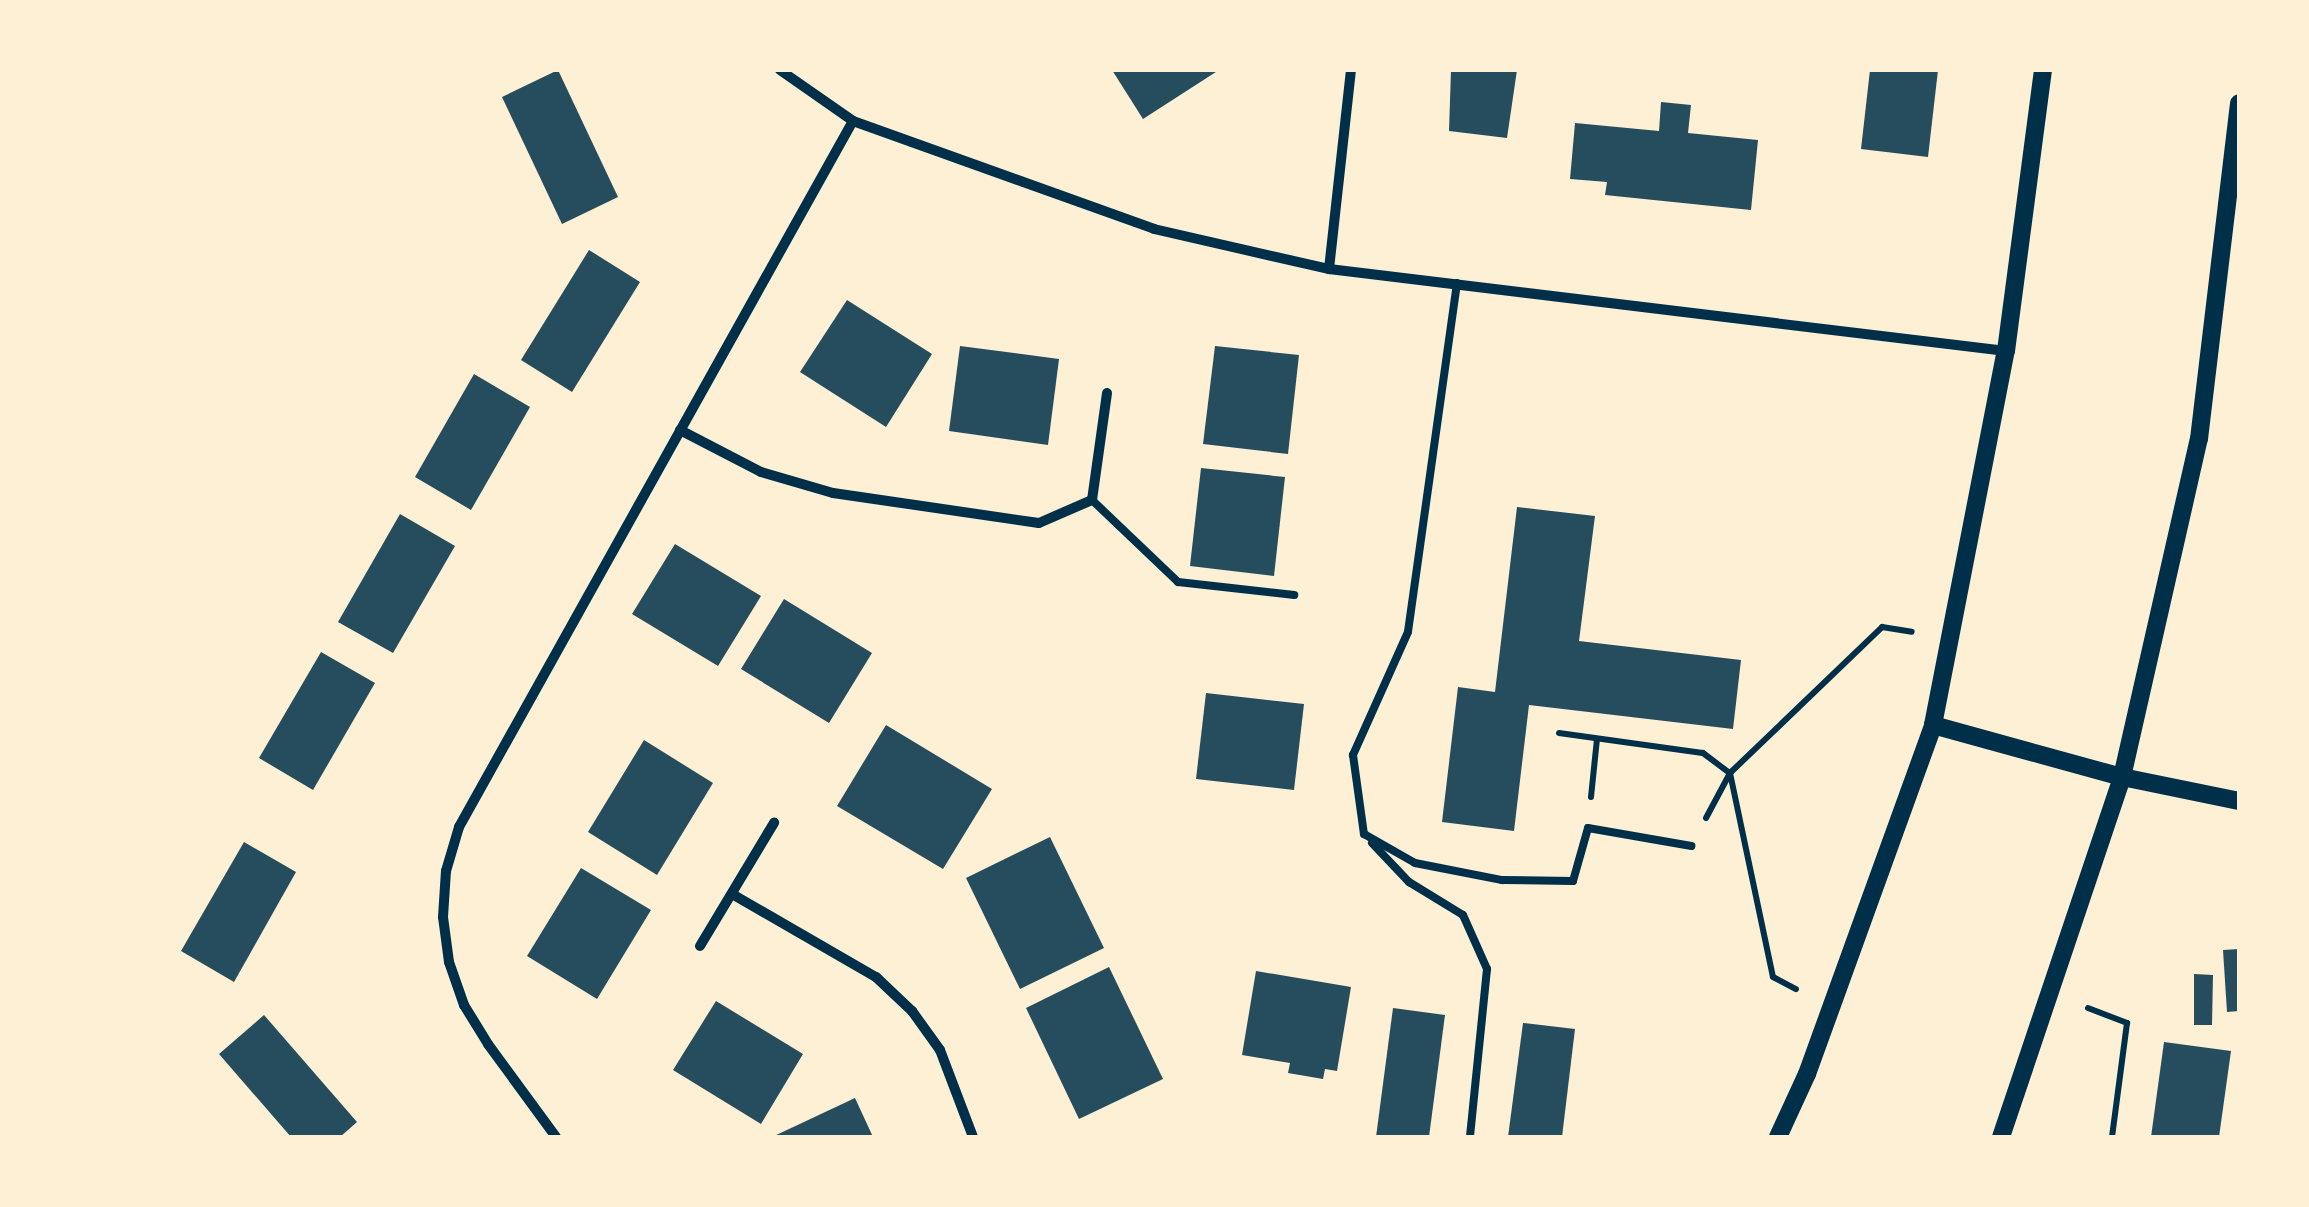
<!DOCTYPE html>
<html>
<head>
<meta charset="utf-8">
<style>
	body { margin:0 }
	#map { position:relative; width:2309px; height:1207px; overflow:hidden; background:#fdf0d5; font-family:Inter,sans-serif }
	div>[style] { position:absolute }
	.building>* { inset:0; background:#264d5e }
	.path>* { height:6px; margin:-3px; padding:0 3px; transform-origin:3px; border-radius:3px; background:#003049 }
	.service>* { height:8px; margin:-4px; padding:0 4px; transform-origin:4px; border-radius:4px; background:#003049 }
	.minor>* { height:10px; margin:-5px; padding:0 5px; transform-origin:5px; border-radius:5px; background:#003049 }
	.tertiary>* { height:18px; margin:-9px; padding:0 9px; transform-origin:9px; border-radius:9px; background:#003049 }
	span { translate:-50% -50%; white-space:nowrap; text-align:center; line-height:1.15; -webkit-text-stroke:9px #fdf0d5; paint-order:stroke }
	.frame { position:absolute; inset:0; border:72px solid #fdf0d5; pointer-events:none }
</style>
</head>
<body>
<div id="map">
	<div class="building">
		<div style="clip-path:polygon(558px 70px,618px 197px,562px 224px,502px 97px)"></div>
		<div style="clip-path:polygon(1112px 70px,1219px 70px,1143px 119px)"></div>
		<div style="clip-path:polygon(1451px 70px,1517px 70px,1507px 138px,1449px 131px)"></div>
		<div style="clip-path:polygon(1870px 70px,1938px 70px,1928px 157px,1861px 149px)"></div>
		<div style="clip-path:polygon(1661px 102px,1691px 105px,1688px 133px,1758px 140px,1751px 210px,1605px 195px,1607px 182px,1570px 179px,1575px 123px,1659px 131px)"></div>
		<div style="clip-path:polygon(589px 250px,640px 282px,572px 392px,521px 360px)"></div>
		<div style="clip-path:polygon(847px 300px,932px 354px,886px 427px,800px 372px)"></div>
		<div style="clip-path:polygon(960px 346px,1059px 359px,1048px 445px,949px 431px)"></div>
		<div style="clip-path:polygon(1215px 346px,1299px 355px,1288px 454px,1203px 444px)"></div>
		<div style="clip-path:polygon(474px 374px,530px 407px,471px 510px,415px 477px)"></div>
		<div style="clip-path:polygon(1201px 468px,1285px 477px,1274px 576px,1190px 566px)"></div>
		<div style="clip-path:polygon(1517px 507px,1595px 516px,1579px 641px,1741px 660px,1733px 729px,1529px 705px,1514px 831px,1442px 822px,1458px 687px,1495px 692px)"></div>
		<div style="clip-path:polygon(400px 514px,455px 546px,393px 653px,338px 622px)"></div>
		<div style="clip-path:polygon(675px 544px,761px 596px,718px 666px,632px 614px)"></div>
		<div style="clip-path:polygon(784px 599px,872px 653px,829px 723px,741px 669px)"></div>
		<div style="clip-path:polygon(321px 652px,375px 683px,313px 790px,259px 758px)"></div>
		<div style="clip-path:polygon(1206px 693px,1304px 704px,1294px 790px,1196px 779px)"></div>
		<div style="clip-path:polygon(886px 725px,992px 789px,943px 869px,837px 806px)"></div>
		<div style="clip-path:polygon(644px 740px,713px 783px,657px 875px,588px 832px)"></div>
		<div style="clip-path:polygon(1050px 837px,1104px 948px,1020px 989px,966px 878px)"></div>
		<div style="clip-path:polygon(244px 842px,296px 872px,234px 982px,181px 951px)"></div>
		<div style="clip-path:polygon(581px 868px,651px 910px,597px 999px,527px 956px)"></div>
		<div style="clip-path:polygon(2239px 949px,2239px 1011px,2227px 1012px,2223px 950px)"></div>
		<div style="clip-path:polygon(1109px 967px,1163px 1079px,1079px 1119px,1026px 1008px)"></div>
		<div style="clip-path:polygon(1256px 971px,1351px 987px,1337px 1071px,1325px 1069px,1323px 1079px,1288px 1073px,1290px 1063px,1242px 1055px)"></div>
		<div style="clip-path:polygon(2194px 974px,2213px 975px,2212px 1025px,2194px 1025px)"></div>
		<div style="clip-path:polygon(716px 1001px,803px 1054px,761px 1124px,673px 1070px)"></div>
		<div style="clip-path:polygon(1393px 1008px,1445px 1015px,1429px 1137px,1376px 1137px)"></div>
		<div style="clip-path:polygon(264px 1015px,357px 1122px,340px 1137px,291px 1137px,219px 1054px)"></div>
		<div style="clip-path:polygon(1523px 1023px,1575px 1029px,1562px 1137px,1508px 1137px)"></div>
		<div style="clip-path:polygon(2164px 1042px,2231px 1051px,2219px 1137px,2151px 1137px)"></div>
		<div style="clip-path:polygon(855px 1098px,873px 1137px,772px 1137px)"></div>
	</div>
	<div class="path">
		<div style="left:1559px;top:733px;width:145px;rotate:7.9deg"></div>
		<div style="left:1703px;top:753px;width:34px;rotate:37deg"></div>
		<div style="left:1730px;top:773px;width:208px;rotate:78.1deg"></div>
		<div style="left:1773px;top:977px;width:26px;rotate:28deg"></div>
		<div style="left:1591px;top:797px;width:58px;rotate:-84.1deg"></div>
		<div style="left:1706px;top:818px;width:51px;rotate:-61.9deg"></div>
		<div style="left:1730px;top:773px;width:211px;rotate:-43.8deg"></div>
		<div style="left:1882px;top:627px;width:30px;rotate:9deg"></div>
		<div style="left:2088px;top:1008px;width:42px;rotate:21deg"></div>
		<div style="left:2127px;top:1023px;width:115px;rotate:97.5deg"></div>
	</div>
	<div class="service">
		<div style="left:1457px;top:283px;width:352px;rotate:98deg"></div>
		<div style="left:1408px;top:632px;width:135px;rotate:114.1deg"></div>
		<div style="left:1353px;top:755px;width:80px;rotate:82.1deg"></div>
		<div style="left:1364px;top:834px;width:59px;rotate:29.6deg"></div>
		<div style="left:1415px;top:863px;width:89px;rotate:11.1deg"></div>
		<div style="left:1502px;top:880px;width:71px;rotate:0.8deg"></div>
		<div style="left:1573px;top:881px;width:55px;rotate:-74.2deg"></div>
		<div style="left:1588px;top:828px;width:105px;rotate:9.9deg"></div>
		<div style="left:1092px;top:500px;width:119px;rotate:43.6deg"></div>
		<div style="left:1178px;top:582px;width:117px;rotate:6.4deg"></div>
		<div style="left:1372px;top:843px;width:54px;rotate:46.5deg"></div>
		<div style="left:1409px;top:882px;width:63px;rotate:31.4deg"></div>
		<div style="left:1463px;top:915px;width:59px;rotate:66deg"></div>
		<div style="left:1487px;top:969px;width:169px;rotate:95.8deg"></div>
	</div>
	<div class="minor">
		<div style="left:780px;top:70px;width:89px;rotate:34.9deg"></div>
		<div style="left:853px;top:121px;width:320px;rotate:19.7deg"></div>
		<div style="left:1154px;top:229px;width:180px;rotate:12.9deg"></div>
		<div style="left:1329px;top:269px;width:682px;rotate:6.91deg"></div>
		<div style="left:1329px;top:269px;width:200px;rotate:-83.7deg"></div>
		<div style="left:680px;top:430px;width:91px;rotate:27.4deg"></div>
		<div style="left:761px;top:472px;width:75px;rotate:16.3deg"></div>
		<div style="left:833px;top:493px;width:208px;rotate:8.3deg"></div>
		<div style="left:1039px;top:523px;width:58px;rotate:-23.5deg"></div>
		<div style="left:1092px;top:500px;width:108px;rotate:-82deg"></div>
		<div style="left:732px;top:894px;width:166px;rotate:30deg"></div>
		<div style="left:876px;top:977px;width:50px;rotate:43.4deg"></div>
		<div style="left:912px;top:1011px;width:48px;rotate:54.3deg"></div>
		<div style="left:940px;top:1050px;width:93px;rotate:69.2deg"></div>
		<div style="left:700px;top:946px;width:144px;rotate:-59deg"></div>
		<div style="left:556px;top:1137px;width:115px;rotate:-126.2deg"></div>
		<div style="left:488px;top:1044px;width:46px;rotate:-121.6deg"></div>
		<div style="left:464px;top:1005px;width:46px;rotate:-109.2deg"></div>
		<div style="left:449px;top:962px;width:45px;rotate:-97.6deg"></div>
		<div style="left:443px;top:917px;width:46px;rotate:-86.3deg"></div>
		<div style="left:446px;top:871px;width:46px;rotate:-73.5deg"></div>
		<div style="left:459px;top:827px;width:808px;rotate:-60.84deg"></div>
	</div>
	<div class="tertiary">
		<div style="left:1933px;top:725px;width:196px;rotate:15.4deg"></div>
		<div style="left:2122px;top:777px;width:119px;rotate:11.6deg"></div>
		<div style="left:1778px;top:1137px;width:69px;rotate:-65.3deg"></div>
		<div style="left:1807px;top:1074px;width:371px;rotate:-70.1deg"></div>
		<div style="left:1933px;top:725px;width:381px;rotate:-79deg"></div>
		<div style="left:2006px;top:351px;width:283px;rotate:-82.5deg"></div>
		<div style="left:2001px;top:1137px;width:380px;rotate:-71.4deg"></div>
		<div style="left:2122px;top:777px;width:347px;rotate:-77.2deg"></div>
		<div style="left:2199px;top:439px;width:338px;rotate:-83.2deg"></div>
	</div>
	<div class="frame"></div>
</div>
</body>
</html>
